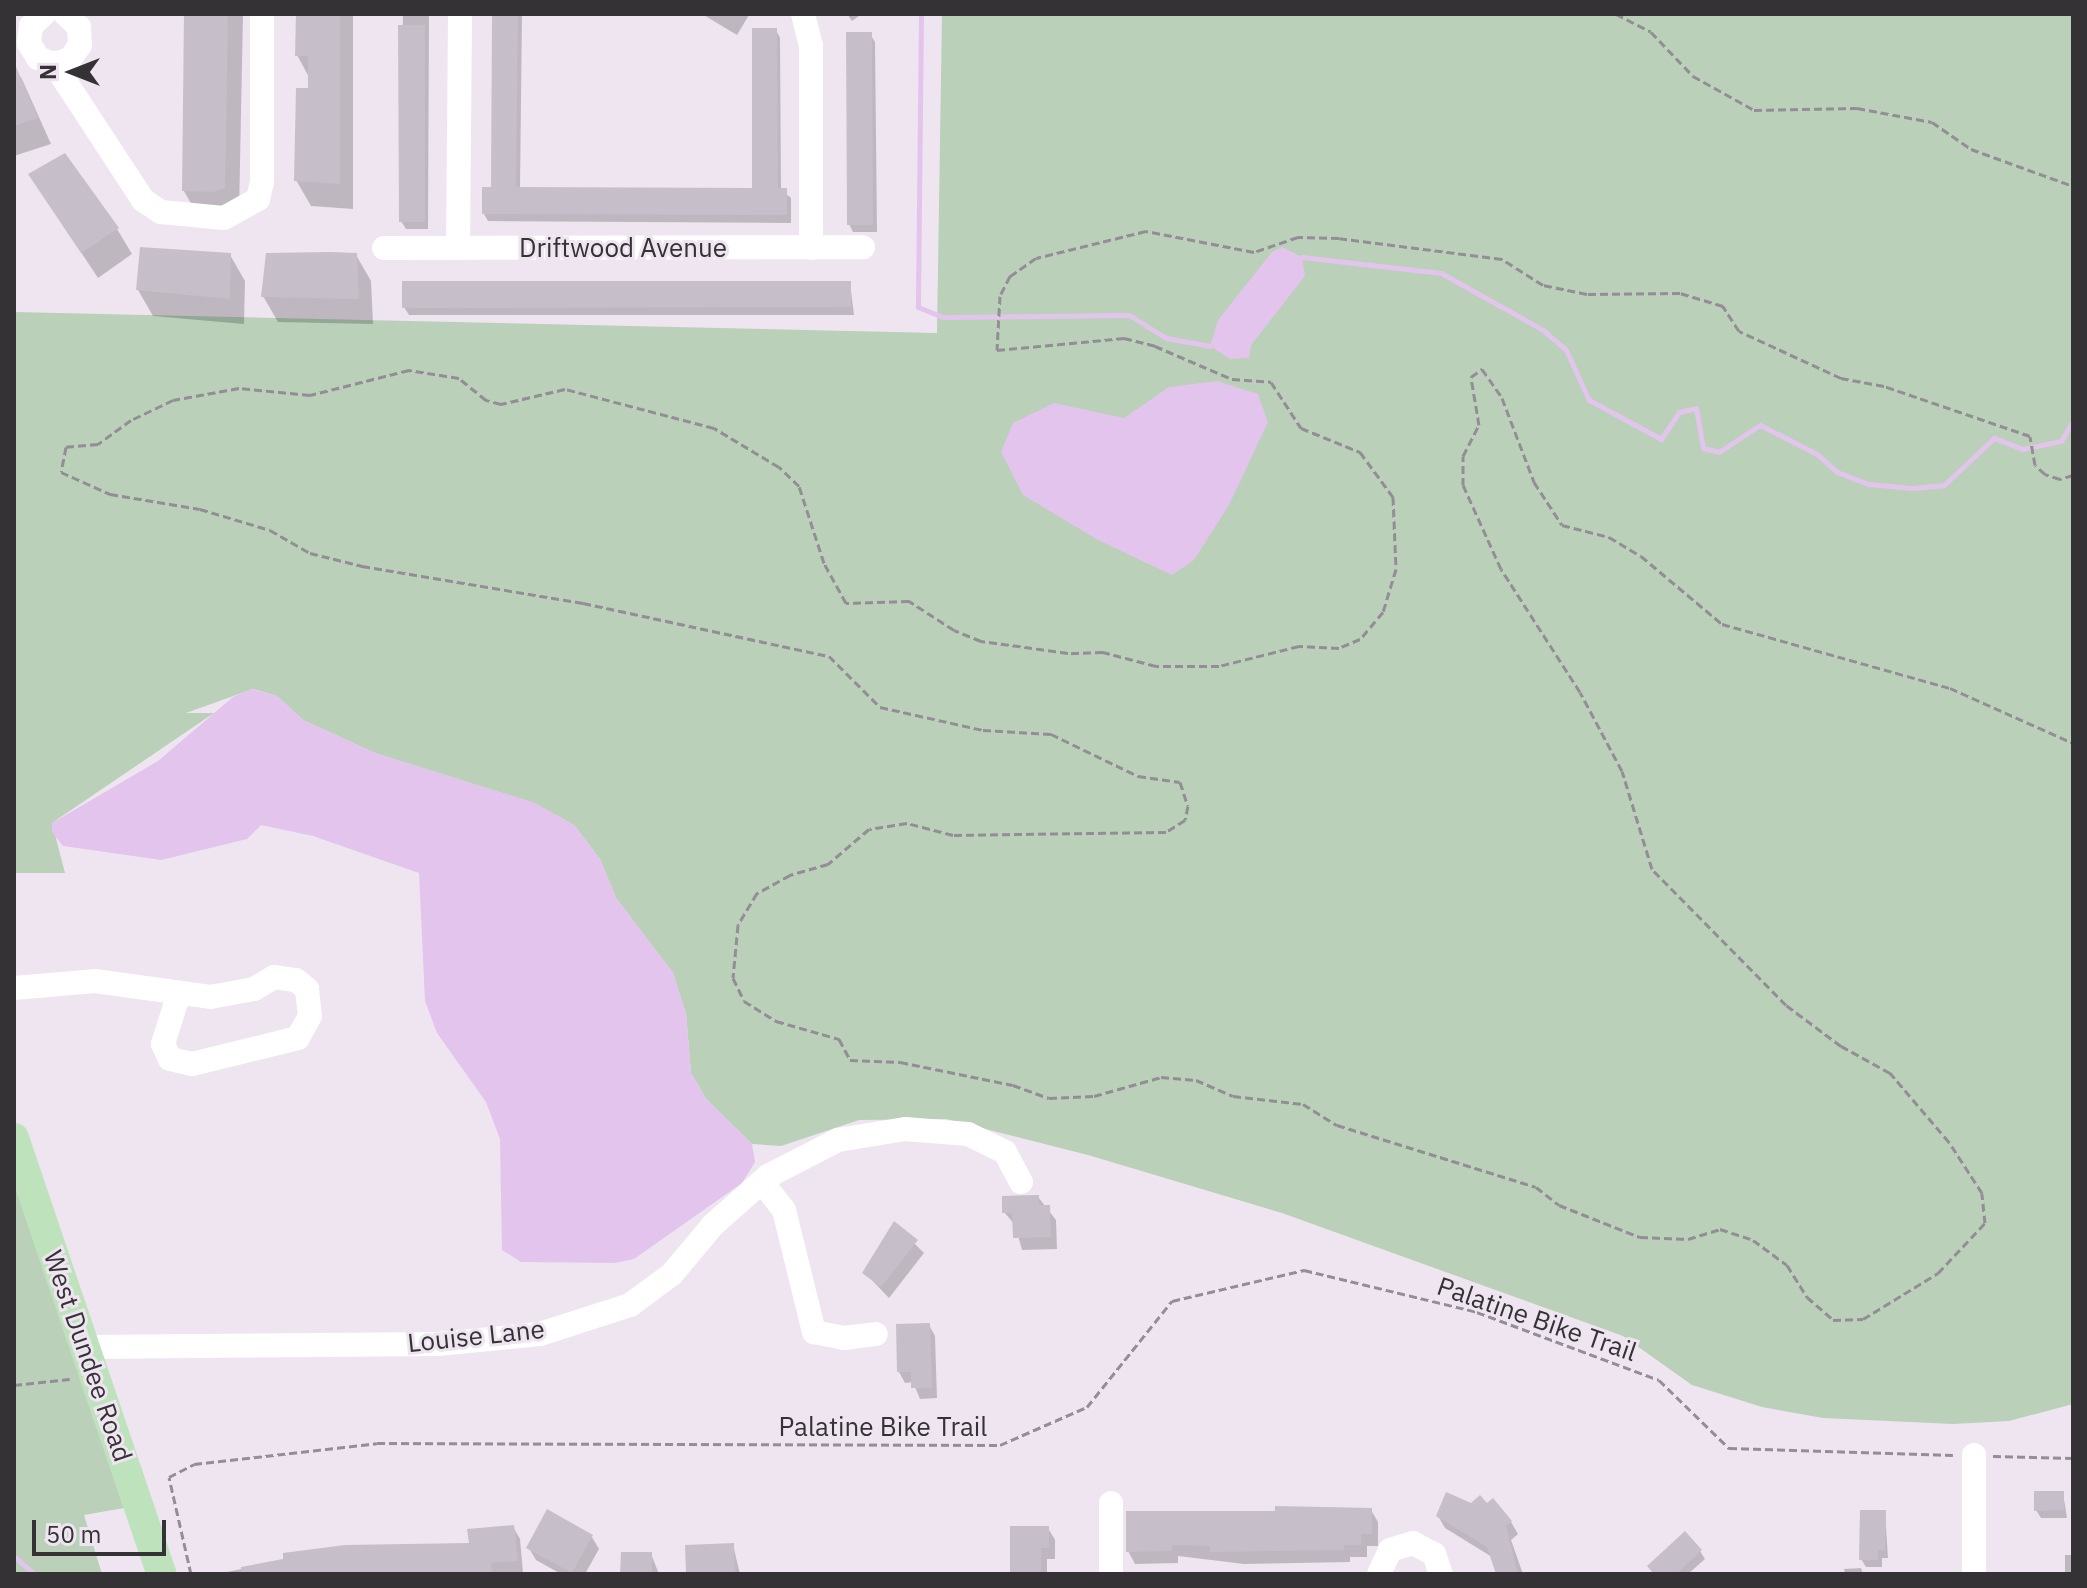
<!DOCTYPE html>
<html>
<head>
<meta charset="utf-8">
<style>
	body { margin:0 }
	#map { position:relative; width:2087px; height:1588px; overflow:hidden; background:#eee5f1; font-family:"IBM Plex Sans",sans-serif }
	div>[style] { position:absolute }
	.green>* { inset:0; background:#bad0b9 }
	.water>* { inset:0; background:#e2c4ed }
	.shadow>* { inset:0; background:#0003 }
	.stream>* { height:5px; margin:-2.5px; padding:0 2.5px; transform-origin:2.5px; border-radius:2.5px; background:#e2c4ed }
	.building>* { inset:0; background:#c6bec9 }
	.path>* { height:3px; margin-top:-1.5px; transform-origin:0; background:repeating-linear-gradient(90deg,#938d95 0 8px,transparent 0 12px) }
	.minor>* { height:24px; margin:-12px; padding:0 12px; transform-origin:12px; border-radius:12px; background:#fff }
	.major>* { height:30px; margin:-15px; padding:0 15px; transform-origin:15px; border-radius:15px; background:#bee3bc }
	span { translate:-50% -50%; white-space:nowrap; text-align:center; line-height:1.15; -webkit-text-stroke:6px #eee5f1; paint-order:stroke }
	.street-label { font-size:26px; color:#353236 }
	.frame { position:absolute; inset:0; border:16px solid #353236; pointer-events:none }
	.north { position:absolute; left:32px; top:32px; width:80px; height:80px; -webkit-text-stroke:6px #eee5f1; paint-order:stroke; rotate:270deg; font-size:22px; font-weight:700; line-height:32px; text-align:center; color:#353236 }
	.north::after { content:''; display:block; margin:auto; width:28px; height:36px; background:#353236; clip-path:polygon(50% 0,100% 100%,50% 72%,0 100%) }
	.scale { position:absolute; left:32px; top:1520px; width:134px; height:36px; box-sizing:border-box; border:4px solid #353236; border-top:0; padding-left:10px; font-size:24px; line-height:28px; white-space:nowrap; color:#353236; -webkit-text-stroke:6px #eee5f1; paint-order:stroke }
</style>
</head>
<body>
<div id="map">
	<div class="green">
		<div style="clip-path:polygon(942px 14px,2073px 14px,2073px 1404px,2009px 1421px,1953px 1424px,1823px 1418px,1762px 1407px,1692px 1385px,1623px 1336px,1282px 1213px,1088px 1155px,946px 1119px,859px 1120px,781px 1146px,752px 1144px,706px 1099px,691px 1073px,686px 1014px,673px 973px,616px 898px,600px 859px,574px 825px,534px 803px,375px 753px,303px 720px,277px 696px,253px 689px,186px 713px,214px 713px,52px 823px,65px 873px,14px 873px,14px 312px,937px 333px)"></div>
		<div style="clip-path:polygon(14px 1180px,124px 1508px,84px 1515px,102px 1574px,14px 1574px)"></div>
	</div>
	<div class="water">
		<div style="clip-path:polygon(1282px 247px,1302px 257px,1305px 276px,1251px 345px,1249px 358px,1230px 359px,1210px 346px,1218px 320px,1272px 252px)"></div>
		<div style="clip-path:polygon(1217px 381px,1258px 394px,1268px 422px,1229px 505px,1194px 560px,1172px 575px,1098px 540px,1023px 495px,1001px 452px,1013px 423px,1054px 403px,1124px 418px,1169px 387px)"></div>
		<div style="clip-path:polygon(252px 689px,277px 696px,303px 720px,375px 753px,535px 803px,574px 825px,600px 859px,616px 898px,673px 973px,686px 1014px,691px 1073px,706px 1099px,752px 1144px,755px 1162px,742px 1183px,634px 1259px,614px 1263px,521px 1262px,502px 1250px,500px 1139px,486px 1102px,437px 1033px,425px 1001px,419px 873px,313px 836px,261px 825px,247px 839px,161px 860px,63px 846px,52px 832px,52px 823px,158px 761px,233px 697px)"></div>
	</div>
	<div class="shadow">
		<div style="clip-path:polygon(186px 14px,243px 14px,239px 214px,198px 216px,184px 191px)"></div>
		<div style="clip-path:polygon(297px 14px,353px 14px,353px 209px,311px 206px,296px 180px,310px 90px,310px 79px,297px 55px)"></div>
		<div style="clip-path:polygon(403px 14px,429px 14px,428px 229px,406px 229px,401px 221px)"></div>
		<div style="clip-path:polygon(493px 14px,522px 14px,520px 189px,754px 190px,776px 30px,780px 38px,781px 190px,791px 198px,791px 223px,488px 221px,484px 214px,493px 189px)"></div>
		<div style="clip-path:polygon(702px 14px,748px 14px,749px 15px,737px 35px)"></div>
		<div style="clip-path:polygon(847px 14px,862px 14px,852px 21px)"></div>
		<div style="clip-path:polygon(870px 34px,875px 42px,877px 232px,853px 232px,849px 224px)"></div>
		<div style="clip-path:polygon(21px 77px,51px 144px,14px 156px,14px 80px)"></div>
		<div style="clip-path:polygon(30px 175px,117px 229px,132px 254px,98px 278px)"></div>
		<div style="clip-path:polygon(230px 255px,245px 281px,244px 324px,153px 316px,138px 290px)"></div>
		<div style="clip-path:polygon(356px 255px,371px 281px,373px 324px,278px 322px,263px 296px)"></div>
		<div style="clip-path:polygon(850px 283px,854px 315px,409px 315px,404px 307px)"></div>
		<div style="clip-path:polygon(1038px 1197px,1056px 1220px,1057px 1249px,1022px 1250px,1015px 1225px,1004px 1212px)"></div>
		<div style="clip-path:polygon(895px 1224px,924px 1253px,889px 1298px,865px 1273px)"></div>
		<div style="clip-path:polygon(929px 1325px,935px 1336px,937px 1398px,920px 1399px,913px 1382px,905px 1383px,899px 1372px)"></div>
		<div style="clip-path:polygon(2063px 1493px,2067px 1518px,2041px 1518px,2036px 1510px)"></div>
		<div style="clip-path:polygon(1371px 1510px,1378px 1522px,1378px 1546px,1367px 1546px,1367px 1557px,1350px 1557px,1350px 1562px,1244px 1564px,1178px 1556px,1178px 1563px,1135px 1564px,1128px 1551px)"></div>
		<div style="clip-path:polygon(1885px 1512px,1888px 1558px,1882px 1558px,1882px 1567px,1866px 1567px,1861px 1559px)"></div>
		<div style="clip-path:polygon(1438px 1516px,1511px 1522px,1518px 1534px,1511px 1540px,1523px 1574px,1498px 1574px,1492px 1557px,1445px 1528px)"></div>
		<div style="clip-path:polygon(513px 1527px,520px 1539px,523px 1573px,222px 1573px,286px 1560px,471px 1545px)"></div>
		<div style="clip-path:polygon(1048px 1528px,1055px 1540px,1055px 1559px,1047px 1559px,1047px 1574px,1012px 1574px)"></div>
		<div style="clip-path:polygon(592px 1537px,599px 1549px,585px 1574px,561px 1574px,536px 1560px,529px 1548px)"></div>
		<div style="clip-path:polygon(733px 1545px,740px 1574px,688px 1574px)"></div>
		<div style="clip-path:polygon(1700px 1551px,1705px 1559px,1688px 1574px,1654px 1574px,1649px 1566px)"></div>
		<div style="clip-path:polygon(651px 1554px,659px 1574px,622px 1574px)"></div>
		<div style="clip-path:polygon(2065px 1555px,2073px 1555px,2073px 1574px,2036px 1574px,2065px 1572px)"></div>
		<div style="clip-path:polygon(1861px 1568px,1863px 1574px,1845px 1574px,1844px 1569px)"></div>
	</div>
	<div class="stream">
		<div style="left:921px;top:14px;width:293px;rotate:90.6deg"></div>
		<div style="left:918px;top:307px;width:27px;rotate:22deg"></div>
		<div style="left:943px;top:317px;width:186px;rotate:-0.6deg"></div>
		<div style="left:1129px;top:315px;width:44px;rotate:31.9deg"></div>
		<div style="left:1166px;top:338px;width:45px;rotate:10.3deg"></div>
		<div style="left:1302px;top:257px;width:140px;rotate:6.6deg"></div>
		<div style="left:1441px;top:273px;width:117px;rotate:29.2deg"></div>
		<div style="left:1543px;top:330px;width:30px;rotate:41deg"></div>
		<div style="left:1566px;top:350px;width:55px;rotate:65.3deg"></div>
		<div style="left:1589px;top:400px;width:82px;rotate:28.4deg"></div>
		<div style="left:1661px;top:439px;width:32px;rotate:-56deg"></div>
		<div style="left:1679px;top:412px;width:17px;rotate:-13deg"></div>
		<div style="left:1696px;top:408px;width:41px;rotate:80.1deg"></div>
		<div style="left:1703px;top:448px;width:16px;rotate:14deg"></div>
		<div style="left:1719px;top:452px;width:49px;rotate:-33.4deg"></div>
		<div style="left:1760px;top:425px;width:64px;rotate:27deg"></div>
		<div style="left:1817px;top:454px;width:27px;rotate:42deg"></div>
		<div style="left:1837px;top:472px;width:34px;rotate:21deg"></div>
		<div style="left:1869px;top:484px;width:43px;rotate:5.3deg"></div>
		<div style="left:1912px;top:488px;width:32px;rotate:-5deg"></div>
		<div style="left:1944px;top:485px;width:69px;rotate:-43.2deg"></div>
		<div style="left:1994px;top:438px;width:31px;rotate:21deg"></div>
		<div style="left:2023px;top:449px;width:39px;rotate:-12deg"></div>
		<div style="left:2061px;top:441px;width:23px;rotate:-59deg"></div>
		<div style="left:14px;top:1556px;width:27px;rotate:42deg"></div>
	</div>
	<div class="building">
		<div style="clip-path:polygon(184px 14px,228px 14px,225px 188px,213px 192px,182px 191px)"></div>
		<div style="clip-path:polygon(296px 14px,340px 14px,340px 184px,294px 181px,296px 88px,308px 88px,308px 56px,295px 56px)"></div>
		<div style="clip-path:polygon(492px 14px,518px 14px,516px 187px,752px 188px,752px 28px,777px 28px,778px 188px,787px 188px,787px 215px,482px 214px,482px 187px,491px 187px)"></div>
		<div style="clip-path:polygon(398px 25px,425px 25px,425px 222px,399px 222px)"></div>
		<div style="clip-path:polygon(846px 32px,872px 32px,873px 225px,847px 225px)"></div>
		<div style="clip-path:polygon(14px 62px,38px 118px,14px 126px)"></div>
		<div style="clip-path:polygon(65px 153px,119px 228px,81px 253px,28px 174px)"></div>
		<div style="clip-path:polygon(140px 247px,231px 253px,230px 299px,136px 290px)"></div>
		<div style="clip-path:polygon(331px 252px,357px 253px,359px 299px,261px 297px,266px 253px)"></div>
		<div style="clip-path:polygon(402px 281px,851px 281px,851px 307px,402px 308px)"></div>
		<div style="clip-path:polygon(1039px 1195px,1039px 1205px,1050px 1205px,1051px 1237px,1013px 1238px,1012px 1213px,1002px 1213px,1002px 1196px)"></div>
		<div style="clip-path:polygon(894px 1221px,918px 1240px,881px 1287px,862px 1273px)"></div>
		<div style="clip-path:polygon(930px 1323px,932px 1388px,911px 1388px,911px 1372px,897px 1372px,896px 1324px)"></div>
		<div style="clip-path:polygon(2034px 1491px,2064px 1491px,2064px 1510px,2034px 1511px)"></div>
		<div style="clip-path:polygon(1446px 1492px,1471px 1503px,1480px 1495px,1487px 1503px,1493px 1498px,1512px 1521px,1506px 1526px,1518px 1574px,1496px 1574px,1487px 1547px,1436px 1516px)"></div>
		<div style="clip-path:polygon(1275px 1506px,1372px 1508px,1372px 1534px,1361px 1534px,1361px 1545px,1344px 1545px,1344px 1550px,1210px 1552px,1210px 1546px,1172px 1545px,1172px 1551px,1126px 1552px,1126px 1511px,1275px 1511px)"></div>
		<div style="clip-path:polygon(547px 1509px,593px 1535px,572px 1573px,526px 1548px)"></div>
		<div style="clip-path:polygon(1860px 1510px,1886px 1510px,1885px 1551px,1878px 1550px,1878px 1560px,1859px 1560px)"></div>
		<div style="clip-path:polygon(514px 1525px,518px 1561px,491px 1563px,492px 1574px,242px 1574px,241px 1567px,283px 1559px,283px 1553px,345px 1545px,469px 1543px,467px 1529px)"></div>
		<div style="clip-path:polygon(1010px 1526px,1049px 1526px,1049px 1548px,1041px 1548px,1041px 1574px,1010px 1574px)"></div>
		<div style="clip-path:polygon(1685px 1531px,1702px 1550px,1676px 1574px,1654px 1574px,1647px 1566px)"></div>
		<div style="clip-path:polygon(734px 1543px,735px 1574px,686px 1574px,685px 1545px)"></div>
		<div style="clip-path:polygon(621px 1552px,652px 1552px,652px 1574px,620px 1574px)"></div>
	</div>
	<div class="path">
		<div style="left:1495px;top:14px;width:26px"></div>
		<div style="left:1616px;top:14px;width:39px;rotate:27deg"></div>
		<div style="left:1651px;top:32px;width:61px;rotate:46.3deg"></div>
		<div style="left:1693px;top:76px;width:70px;rotate:29.1deg"></div>
		<div style="left:1754px;top:110px;width:103px;rotate:-1.1deg"></div>
		<div style="left:1857px;top:108px;width:76px;rotate:10.6deg"></div>
		<div style="left:1932px;top:122px;width:47px;rotate:34.7deg"></div>
		<div style="left:1971px;top:149px;width:109px;rotate:19.9deg"></div>
		<div style="left:2073px;top:475px;width:14px;rotate:163deg"></div>
		<div style="left:2060px;top:479px;width:16px;rotate:-162deg"></div>
		<div style="left:2045px;top:474px;width:13px;rotate:-138deg"></div>
		<div style="left:2035px;top:465px;width:29px;rotate:-100deg"></div>
		<div style="left:2030px;top:436px;width:154px;rotate:-161.1deg"></div>
		<div style="left:1884px;top:386px;width:44px;rotate:-169.5deg"></div>
		<div style="left:1841px;top:378px;width:112px;rotate:-155.3deg"></div>
		<div style="left:1739px;top:331px;width:30px;rotate:-123deg"></div>
		<div style="left:1723px;top:306px;width:45px;rotate:-163.2deg"></div>
		<div style="left:1680px;top:293px;width:93px;rotate:179.4deg"></div>
		<div style="left:1587px;top:294px;width:45px;rotate:-168.4deg"></div>
		<div style="left:1543px;top:285px;width:49px;rotate:-147.6deg"></div>
		<div style="left:1502px;top:259px;width:164px;rotate:-172.7deg"></div>
		<div style="left:1339px;top:238px;width:41px;rotate:-178.6deg"></div>
		<div style="left:1298px;top:237px;width:46px;rotate:161.2deg"></div>
		<div style="left:1254px;top:252px;width:110px;rotate:-169deg"></div>
		<div style="left:1146px;top:231px;width:113px;rotate:166.2deg"></div>
		<div style="left:1036px;top:258px;width:32px;rotate:145deg"></div>
		<div style="left:1010px;top:276px;width:22px;rotate:117deg"></div>
		<div style="left:1000px;top:296px;width:54px;rotate:93.2deg"></div>
		<div style="left:997px;top:350px;width:128px;rotate:-5.4deg"></div>
		<div style="left:1124px;top:338px;width:32px;rotate:14deg"></div>
		<div style="left:1155px;top:346px;width:84px;rotate:23.2deg"></div>
		<div style="left:1232px;top:379px;width:39px;rotate:4deg"></div>
		<div style="left:1271px;top:382px;width:55px;rotate:56.9deg"></div>
		<div style="left:1301px;top:428px;width:64px;rotate:22.1deg"></div>
		<div style="left:1360px;top:452px;width:56px;rotate:53.7deg"></div>
		<div style="left:1393px;top:497px;width:72px;rotate:87.6deg"></div>
		<div style="left:1396px;top:569px;width:45px;rotate:106.8deg"></div>
		<div style="left:1383px;top:612px;width:35px;rotate:130deg"></div>
		<div style="left:1360px;top:639px;width:23px;rotate:157deg"></div>
		<div style="left:1339px;top:648px;width:40px;rotate:-177.1deg"></div>
		<div style="left:1299px;top:646px;width:82px;rotate:166deg"></div>
		<div style="left:1219px;top:666px;width:63px;rotate:180deg"></div>
		<div style="left:1156px;top:666px;width:55px;rotate:-165.2deg"></div>
		<div style="left:1103px;top:652px;width:35px;rotate:178deg"></div>
		<div style="left:1068px;top:653px;width:88px;rotate:-172.1deg"></div>
		<div style="left:981px;top:641px;width:29px;rotate:-158deg"></div>
		<div style="left:954px;top:630px;width:54px;rotate:-147.2deg"></div>
		<div style="left:909px;top:601px;width:63px;rotate:178.2deg"></div>
		<div style="left:846px;top:603px;width:46px;rotate:-118.8deg"></div>
		<div style="left:824px;top:563px;width:81px;rotate:-108deg"></div>
		<div style="left:799px;top:486px;width:28px;rotate:-136deg"></div>
		<div style="left:779px;top:467px;width:76px;rotate:-149deg"></div>
		<div style="left:714px;top:428px;width:154px;rotate:-165.3deg"></div>
		<div style="left:565px;top:389px;width:66px;rotate:166.8deg"></div>
		<div style="left:501px;top:404px;width:16px;rotate:-165deg"></div>
		<div style="left:486px;top:400px;width:35px;rotate:-141deg"></div>
		<div style="left:459px;top:378px;width:51px;rotate:-170.9deg"></div>
		<div style="left:409px;top:370px;width:102px;rotate:165.8deg"></div>
		<div style="left:310px;top:395px;width:71px;rotate:-174.4deg"></div>
		<div style="left:239px;top:388px;width:67px;rotate:169.7deg"></div>
		<div style="left:173px;top:400px;width:47px;rotate:154.5deg"></div>
		<div style="left:131px;top:420px;width:41px;rotate:144deg"></div>
		<div style="left:98px;top:444px;width:32px;rotate:175deg"></div>
		<div style="left:66px;top:447px;width:25px;rotate:101deg"></div>
		<div style="left:61px;top:472px;width:54px;rotate:24.2deg"></div>
		<div style="left:110px;top:494px;width:91px;rotate:9.5deg"></div>
		<div style="left:200px;top:509px;width:73px;rotate:16.7deg"></div>
		<div style="left:270px;top:530px;width:46px;rotate:29.9deg"></div>
		<div style="left:310px;top:553px;width:54px;rotate:14deg"></div>
		<div style="left:362px;top:566px;width:224px;rotate:9.5deg"></div>
		<div style="left:583px;top:603px;width:252px;rotate:12.2deg"></div>
		<div style="left:829px;top:656px;width:72px;rotate:45deg"></div>
		<div style="left:880px;top:707px;width:106px;rotate:12.6deg"></div>
		<div style="left:983px;top:730px;width:68px;rotate:3.4deg"></div>
		<div style="left:1051px;top:734px;width:97px;rotate:25.8deg"></div>
		<div style="left:1138px;top:776px;width:42px;rotate:8.1deg"></div>
		<div style="left:1180px;top:782px;width:25px;rotate:72deg"></div>
		<div style="left:1188px;top:806px;width:14px;rotate:102deg"></div>
		<div style="left:1185px;top:820px;width:22px;rotate:148deg"></div>
		<div style="left:1166px;top:832px;width:213px;rotate:179.2deg"></div>
		<div style="left:953px;top:835px;width:48px;rotate:-165.4deg"></div>
		<div style="left:907px;top:823px;width:38px;rotate:171deg"></div>
		<div style="left:869px;top:829px;width:54px;rotate:139.5deg"></div>
		<div style="left:828px;top:864px;width:40px;rotate:164deg"></div>
		<div style="left:790px;top:875px;width:38px;rotate:151deg"></div>
		<div style="left:757px;top:893px;width:37px;rotate:121deg"></div>
		<div style="left:738px;top:925px;width:53px;rotate:95.4deg"></div>
		<div style="left:733px;top:978px;width:25px;rotate:64deg"></div>
		<div style="left:744px;top:1001px;width:38px;rotate:32deg"></div>
		<div style="left:776px;top:1021px;width:66px;rotate:15.9deg"></div>
		<div style="left:839px;top:1039px;width:24px;rotate:62deg"></div>
		<div style="left:850px;top:1060px;width:50px;rotate:2.3deg"></div>
		<div style="left:900px;top:1062px;width:115px;rotate:11.5deg"></div>
		<div style="left:1013px;top:1085px;width:38px;rotate:20deg"></div>
		<div style="left:1049px;top:1098px;width:45px;rotate:-2.5deg"></div>
		<div style="left:1094px;top:1096px;width:70px;rotate:-15.8deg"></div>
		<div style="left:1161px;top:1077px;width:35px;rotate:5deg"></div>
		<div style="left:1196px;top:1080px;width:40px;rotate:23.4deg"></div>
		<div style="left:1233px;top:1096px;width:70px;rotate:6.5deg"></div>
		<div style="left:1303px;top:1104px;width:40px;rotate:32deg"></div>
		<div style="left:1337px;top:1125px;width:208px;rotate:17.3deg"></div>
		<div style="left:1536px;top:1187px;width:29px;rotate:38deg"></div>
		<div style="left:1559px;top:1205px;width:87px;rotate:21.6deg"></div>
		<div style="left:1640px;top:1237px;width:48px;rotate:2.4deg"></div>
		<div style="left:1688px;top:1239px;width:34px;rotate:-17deg"></div>
		<div style="left:1720px;top:1229px;width:35px;rotate:18deg"></div>
		<div style="left:1753px;top:1240px;width:42px;rotate:36.3deg"></div>
		<div style="left:1787px;top:1265px;width:38px;rotate:58deg"></div>
		<div style="left:1807px;top:1297px;width:35px;rotate:41deg"></div>
		<div style="left:1833px;top:1320px;width:30px;rotate:-2deg"></div>
		<div style="left:1863px;top:1319px;width:88px;rotate:-31.5deg"></div>
		<div style="left:1938px;top:1273px;width:69px;rotate:-46.8deg"></div>
		<div style="left:1985px;top:1223px;width:30px;rotate:-96deg"></div>
		<div style="left:1982px;top:1193px;width:61px;rotate:-122.9deg"></div>
		<div style="left:1949px;top:1142px;width:91px;rotate:-130.5deg"></div>
		<div style="left:1890px;top:1073px;width:56px;rotate:-151.1deg"></div>
		<div style="left:1841px;top:1046px;width:69px;rotate:-143.3deg"></div>
		<div style="left:1786px;top:1005px;width:191px;rotate:-134.6deg"></div>
		<div style="left:1652px;top:869px;width:102px;rotate:-107deg"></div>
		<div style="left:1622px;top:771px;width:89px;rotate:-118deg"></div>
		<div style="left:1580px;top:692px;width:146px;rotate:-122.7deg"></div>
		<div style="left:1501px;top:569px;width:92px;rotate:-114.3deg"></div>
		<div style="left:1463px;top:485px;width:29px;rotate:-90deg"></div>
		<div style="left:1463px;top:456px;width:35px;rotate:-63deg"></div>
		<div style="left:1479px;top:425px;width:49px;rotate:-99.5deg"></div>
		<div style="left:1471px;top:377px;width:14px;rotate:-36deg"></div>
		<div style="left:1482px;top:369px;width:35px;rotate:55deg"></div>
		<div style="left:1502px;top:398px;width:90px;rotate:69.1deg"></div>
		<div style="left:1534px;top:482px;width:51px;rotate:56.9deg"></div>
		<div style="left:1562px;top:525px;width:49px;rotate:14.3deg"></div>
		<div style="left:1609px;top:537px;width:37px;rotate:31deg"></div>
		<div style="left:1641px;top:556px;width:106px;rotate:40deg"></div>
		<div style="left:1722px;top:624px;width:237px;rotate:15.7deg"></div>
		<div style="left:1950px;top:688px;width:135px;rotate:24.1deg"></div>
		<div style="left:14px;top:1385px;width:56px;rotate:-6.1deg"></div>
		<div style="left:1993px;top:1456px;width:80px;rotate:1.4deg"></div>
		<div style="left:191px;top:1574px;width:99px;rotate:-102.8deg"></div>
		<div style="left:169px;top:1477px;width:28px;rotate:-27deg"></div>
		<div style="left:194px;top:1464px;width:184px;rotate:-6.5deg"></div>
		<div style="left:377px;top:1443px;width:623px;rotate:0.18deg"></div>
		<div style="left:1000px;top:1445px;width:95px;rotate:-23.6deg"></div>
		<div style="left:1087px;top:1407px;width:136px;rotate:-51.3deg"></div>
		<div style="left:1172px;top:1301px;width:136px;rotate:-13.2deg"></div>
		<div style="left:1304px;top:1270px;width:178px;rotate:13.6deg"></div>
		<div style="left:1477px;top:1312px;width:194px;rotate:20.5deg"></div>
		<div style="left:1659px;top:1380px;width:98px;rotate:44.2deg"></div>
		<div style="left:1729px;top:1448px;width:224px;rotate:1.8deg"></div>
	</div>
	<div class="minor">
		<div style="left:44px;top:14px;width:18px;rotate:137deg"></div>
		<div style="left:31px;top:26px;width:17px;rotate:97deg"></div>
		<div style="left:29px;top:43px;width:17px;rotate:59deg"></div>
		<div style="left:38px;top:58px;width:17px;rotate:21deg"></div>
		<div style="left:54px;top:64px;width:17px;rotate:-17deg"></div>
		<div style="left:70px;top:59px;width:17px;rotate:-54deg"></div>
		<div style="left:80px;top:45px;width:18px;rotate:-93deg"></div>
		<div style="left:79px;top:27px;width:19px;rotate:-137deg"></div>
		<div style="left:803px;top:14px;width:32px;rotate:76deg"></div>
		<div style="left:811px;top:45px;width:203px;rotate:90deg"></div>
		<div style="left:54px;top:64px;width:163px;rotate:56.8deg"></div>
		<div style="left:143px;top:200px;width:22px;rotate:34deg"></div>
		<div style="left:161px;top:212px;width:63px;rotate:5.4deg"></div>
		<div style="left:224px;top:218px;width:39px;rotate:-29deg"></div>
		<div style="left:258px;top:199px;width:17px;rotate:-77deg"></div>
		<div style="left:262px;top:182px;width:168px;rotate:-90deg"></div>
		<div style="left:384px;top:248px;width:479px;rotate:-0.1deg"></div>
		<div style="left:458px;top:248px;width:234px;rotate:-89.5deg"></div>
		<div style="left:14px;top:988px;width:81px;rotate:-4.9deg"></div>
		<div style="left:95px;top:981px;width:116px;rotate:7.9deg"></div>
		<div style="left:210px;top:997px;width:45px;rotate:-10.3deg"></div>
		<div style="left:254px;top:989px;width:23px;rotate:-31deg"></div>
		<div style="left:274px;top:977px;width:22px;rotate:8deg"></div>
		<div style="left:296px;top:980px;width:14px;rotate:39deg"></div>
		<div style="left:307px;top:989px;width:27px;rotate:84deg"></div>
		<div style="left:310px;top:1016px;width:25px;rotate:119deg"></div>
		<div style="left:298px;top:1038px;width:109px;rotate:166.2deg"></div>
		<div style="left:192px;top:1064px;width:23px;rotate:-167deg"></div>
		<div style="left:170px;top:1059px;width:17px;rotate:-115deg"></div>
		<div style="left:163px;top:1044px;width:50px;rotate:-72.6deg"></div>
		<div style="left:762px;top:1182px;width:36px;rotate:52deg"></div>
		<div style="left:784px;top:1210px;width:126px;rotate:76.2deg"></div>
		<div style="left:814px;top:1332px;width:31px;rotate:11deg"></div>
		<div style="left:844px;top:1338px;width:32px;rotate:-7deg"></div>
		<div style="left:84px;top:1347px;width:354px;rotate:-0.5deg"></div>
		<div style="left:438px;top:1344px;width:102px;rotate:-5.6deg"></div>
		<div style="left:540px;top:1334px;width:95px;rotate:-17.9deg"></div>
		<div style="left:630px;top:1305px;width:52px;rotate:-36.4deg"></div>
		<div style="left:672px;top:1274px;width:64px;rotate:-50.1deg"></div>
		<div style="left:713px;top:1225px;width:74px;rotate:-41.7deg"></div>
		<div style="left:768px;top:1176px;width:79px;rotate:-27.2deg"></div>
		<div style="left:838px;top:1140px;width:68px;rotate:-9.3deg"></div>
		<div style="left:905px;top:1129px;width:63px;rotate:4.5deg"></div>
		<div style="left:968px;top:1134px;width:41px;rotate:25.9deg"></div>
		<div style="left:1005px;top:1152px;width:34px;rotate:62deg"></div>
		<div style="left:1974px;top:1455px;width:119px;rotate:90deg"></div>
		<div style="left:1111px;top:1503px;width:71px;rotate:90deg"></div>
		<div style="left:1379px;top:1574px;width:26px;rotate:-65deg"></div>
		<div style="left:1390px;top:1550px;width:24px;rotate:-17deg"></div>
		<div style="left:1413px;top:1543px;width:24px;rotate:28deg"></div>
		<div style="left:1434px;top:1554px;width:21px;rotate:71deg"></div>
	</div>
	<div class="major">
		<div style="left:14px;top:1138px;width:460px;rotate:71.3deg"></div>
	</div>
	<div class="street-label">
		<span style="left:623px;top:248px">Driftwood Avenue</span>
		<span style="left:1537px;top:1319px;rotate:19deg">Palatine Bike Trail</span>
		<span style="left:476px;top:1336px;rotate:-6deg">Louise Lane</span>
		<span style="left:88px;top:1356px;rotate:71deg">West Dundee Road</span>
		<span style="left:883px;top:1427px">Palatine Bike Trail</span>
	</div>
	<div class="frame"></div>
	<div class="north">N</div>
	<div class="scale">50 m</div>
</div>
</body>
</html>
